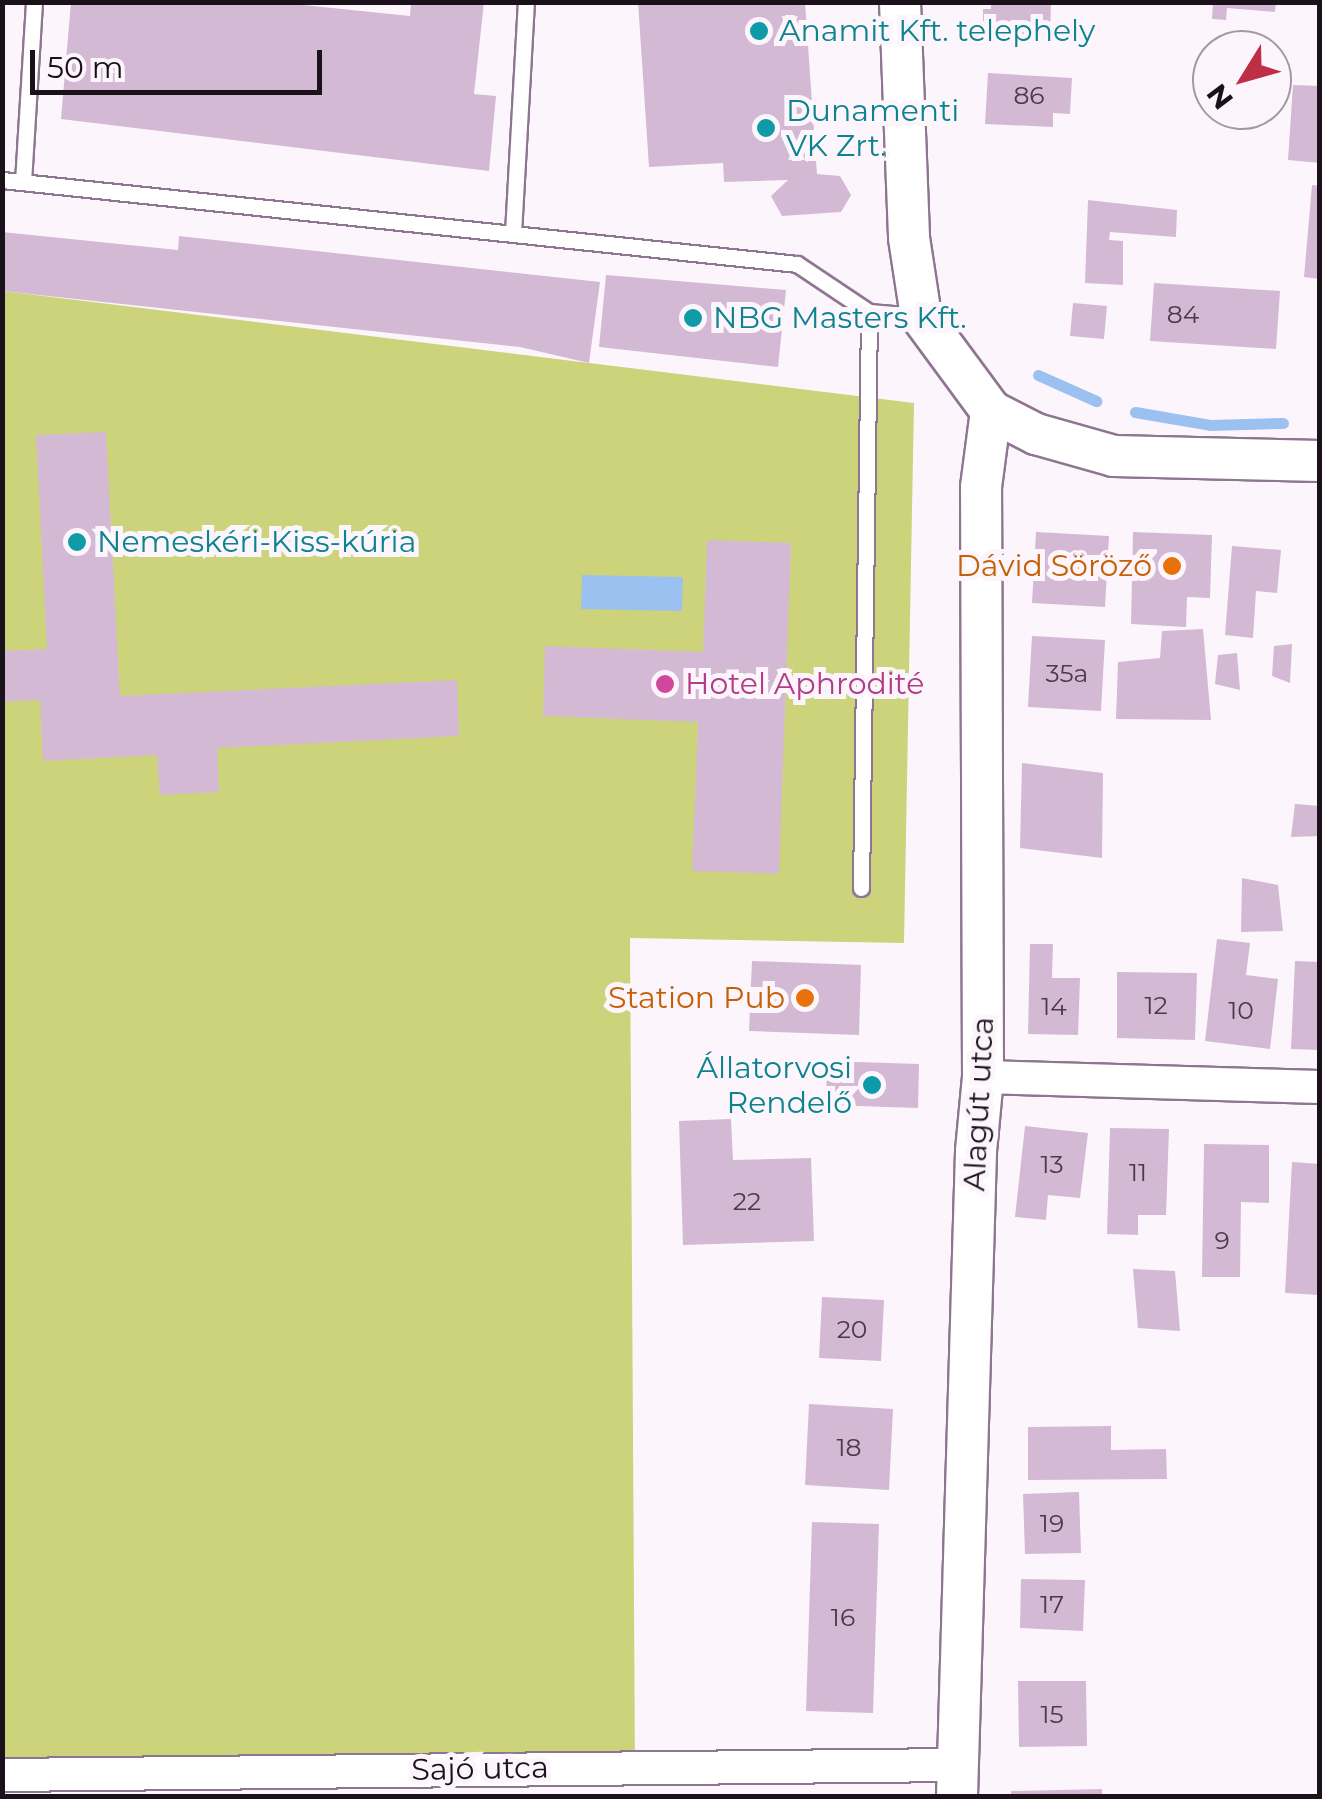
<!DOCTYPE html>
<html>
<head>
<meta charset="utf-8">
<style>
	body { margin:0 }
	#map { position:relative; width:1322px; height:1799px; overflow:hidden; background:#fcf6fc; font-family:Montserrat,sans-serif }
	div>[style] { position:absolute }
	.green>* { inset:0; background:#cdd37b }
	.water>* { inset:0; background:#9ac1ef }
	.stream>* { height:11px; margin:-5.5px; padding:0 5.5px; transform-origin:5.5px; border-radius:5.5px; background:#9ac1ef }
	.building>* { inset:0; background:#d4b9d4 }
	.roads { filter:drop-shadow(2px 0 #8f7690) drop-shadow(-2px 0 #8f7690) drop-shadow(0 2px #8f7690) drop-shadow(0 -2px #8f7690) }
	.service>* { height:15px; margin:-7.5px; padding:0 7.5px; transform-origin:7.5px; border-radius:7.5px; background:#fff }
	.minor>* { height:32px; margin:-16px; padding:0 16px; transform-origin:16px; border-radius:16px; background:#fff }
	.tertiary>* { height:40px; margin:-20px; padding:0 20px; transform-origin:20px; border-radius:20px; background:#fff }
	.dots>* { width:28px; height:28px; translate:-50% -50%; box-sizing:border-box; border:5px solid #fcf6fc; border-radius:50% }
	span { translate:-50% -50%; white-space:nowrap; text-align:center; line-height:1.15; -webkit-text-stroke:10px #fcf6fc; paint-order:stroke }
	.number-label { font-size:25px; color:#493b49 }
	.number-label span { -webkit-text-stroke-width:0 }
	.culture-label { font-size:30px; color:#0d838f }
	.left { translate:0 -50%; text-align:left }
	.right { translate:-100% -50%; text-align:right }
	.food-label { font-size:30px; color:#c56008 }
	.hotel-label { font-size:30px; color:#b23c85 }
	.street-label { font-size:30px; color:#1b111b }
	.frame { position:absolute; inset:0; border:5px solid #1b111b; pointer-events:none }
	.north { position:absolute; left:1192px; top:30px; width:100px; height:100px; box-sizing:border-box; background:#fcf6fc; border:2px solid #a29aa2; border-radius:50%; rotate:233deg; font-size:28px; font-weight:700; line-height:40px; text-align:center; color:#1b111b }
	.north::after { content:''; display:block; margin:auto; width:35px; height:45px; background:#be2e44; clip-path:polygon(50% 0,100% 100%,50% 72%,0 100%) }
	.scale { position:absolute; left:30px; top:50px; width:292px; height:45px; box-sizing:border-box; border:5px solid #1b111b; border-top:0; padding-left:12px; font-size:30px; line-height:35px; white-space:nowrap; color:#1b111b; -webkit-text-stroke:8px #fcf6fc; paint-order:stroke }
</style>
</head>
<body>
<div id="map">
	<div class="green">
		<div style="clip-path:polygon(3px 291px,914px 403px,904px 943px,630px 938px,635px 1766px,3px 1775px)"></div>
	</div>
	<div class="water">
		<div style="clip-path:polygon(582px 575px,683px 577px,682px 611px,581px 609px)"></div>
	</div>
	<div class="stream">
		<div style="left:1038px;top:375px;width:64px;rotate:24.1deg"></div>
		<div style="left:1135px;top:412px;width:76px;rotate:9.8deg"></div>
		<div style="left:1210px;top:425px;width:73px;rotate:-1.6deg"></div>
	</div>
	<div class="building">
		<div style="clip-path:polygon(71px 2px,274px 2px,410px 16px,411px 2px,484px 2px,474px 94px,496px 96px,489px 171px,61px 119px)"></div>
		<div style="clip-path:polygon(638px 2px,805px 2px,817px 174px,840px 176px,851px 195px,841px 212px,782px 216px,771px 196px,788px 180px,724px 182px,723px 163px,649px 167px)"></div>
		<div style="clip-path:polygon(991px 2px,1051px 2px,1050px 39px,990px 37px,991px 21px,983px 21px,983px 9px,991px 9px)"></div>
		<div style="clip-path:polygon(1213px 2px,1276px 2px,1275px 12px,1227px 8px,1226px 20px,1212px 19px)"></div>
		<div style="clip-path:polygon(988px 73px,1072px 78px,1070px 114px,1053px 113px,1053px 127px,985px 124px)"></div>
		<div style="clip-path:polygon(1293px 85px,1320px 86px,1320px 163px,1288px 160px)"></div>
		<div style="clip-path:polygon(1312px 185px,1320px 186px,1320px 279px,1304px 277px)"></div>
		<div style="clip-path:polygon(1088px 200px,1177px 210px,1176px 237px,1110px 232px,1109px 240px,1123px 241px,1123px 285px,1085px 283px)"></div>
		<div style="clip-path:polygon(2px 232px,178px 250px,179px 236px,600px 282px,589px 363px,520px 347px,2px 291px)"></div>
		<div style="clip-path:polygon(606px 275px,786px 290px,778px 367px,599px 347px)"></div>
		<div style="clip-path:polygon(1154px 283px,1280px 291px,1276px 349px,1150px 341px)"></div>
		<div style="clip-path:polygon(1073px 303px,1107px 306px,1104px 339px,1070px 336px)"></div>
		<div style="clip-path:polygon(106px 432px,120px 696px,457px 680px,459px 736px,217px 748px,219px 792px,160px 795px,157px 755px,43px 761px,40px 700px,2px 702px,2px 651px,47px 649px,36px 435px)"></div>
		<div style="clip-path:polygon(1036px 532px,1109px 536px,1105px 607px,1032px 603px)"></div>
		<div style="clip-path:polygon(1133px 532px,1212px 535px,1210px 598px,1187px 597px,1186px 627px,1131px 624px)"></div>
		<div style="clip-path:polygon(707px 540px,791px 543px,779px 874px,692px 871px,698px 722px,543px 716px,545px 646px,703px 652px)"></div>
		<div style="clip-path:polygon(1232px 546px,1281px 550px,1277px 593px,1256px 591px,1253px 638px,1225px 635px)"></div>
		<div style="clip-path:polygon(1203px 629px,1211px 720px,1116px 719px,1118px 662px,1160px 658px,1162px 631px)"></div>
		<div style="clip-path:polygon(1032px 636px,1105px 640px,1101px 711px,1028px 707px)"></div>
		<div style="clip-path:polygon(1292px 644px,1290px 683px,1272px 676px,1274px 646px)"></div>
		<div style="clip-path:polygon(1237px 653px,1240px 690px,1215px 684px,1218px 655px)"></div>
		<div style="clip-path:polygon(1022px 763px,1103px 773px,1102px 858px,1020px 848px)"></div>
		<div style="clip-path:polygon(1295px 804px,1320px 806px,1320px 836px,1291px 837px)"></div>
		<div style="clip-path:polygon(1242px 878px,1278px 885px,1283px 931px,1241px 932px)"></div>
		<div style="clip-path:polygon(1217px 939px,1250px 943px,1246px 975px,1278px 979px,1270px 1049px,1205px 1041px)"></div>
		<div style="clip-path:polygon(1030px 944px,1053px 944px,1052px 978px,1080px 978px,1078px 1035px,1028px 1034px)"></div>
		<div style="clip-path:polygon(752px 961px,861px 965px,859px 1035px,749px 1031px)"></div>
		<div style="clip-path:polygon(1295px 961px,1320px 962px,1320px 1050px,1291px 1049px)"></div>
		<div style="clip-path:polygon(1117px 972px,1197px 973px,1195px 1040px,1117px 1038px)"></div>
		<div style="clip-path:polygon(827px 1061px,919px 1064px,918px 1108px,826px 1105px)"></div>
		<div style="clip-path:polygon(731px 1119px,733px 1160px,811px 1158px,814px 1241px,683px 1245px,679px 1121px)"></div>
		<div style="clip-path:polygon(1025px 1126px,1088px 1133px,1080px 1198px,1048px 1195px,1046px 1220px,1015px 1217px)"></div>
		<div style="clip-path:polygon(1110px 1128px,1169px 1129px,1166px 1215px,1138px 1215px,1138px 1235px,1107px 1234px)"></div>
		<div style="clip-path:polygon(1204px 1144px,1269px 1145px,1269px 1203px,1241px 1202px,1240px 1277px,1202px 1277px)"></div>
		<div style="clip-path:polygon(1292px 1162px,1320px 1164px,1320px 1295px,1285px 1293px)"></div>
		<div style="clip-path:polygon(1133px 1269px,1175px 1271px,1180px 1331px,1138px 1328px)"></div>
		<div style="clip-path:polygon(822px 1297px,884px 1300px,881px 1361px,819px 1358px)"></div>
		<div style="clip-path:polygon(809px 1404px,893px 1409px,889px 1490px,805px 1485px)"></div>
		<div style="clip-path:polygon(1111px 1426px,1111px 1450px,1166px 1449px,1167px 1479px,1028px 1480px,1028px 1427px)"></div>
		<div style="clip-path:polygon(1079px 1492px,1081px 1553px,1025px 1554px,1023px 1494px)"></div>
		<div style="clip-path:polygon(812px 1522px,879px 1524px,873px 1713px,806px 1711px)"></div>
		<div style="clip-path:polygon(1021px 1579px,1085px 1580px,1083px 1631px,1020px 1628px)"></div>
		<div style="clip-path:polygon(1018px 1681px,1086px 1681px,1087px 1746px,1019px 1747px)"></div>
		<div style="clip-path:polygon(1102px 1789px,1102px 1796px,1011px 1796px,1011px 1791px)"></div>
	</div>
	<div class="roads">
		<div class="service">
			<div style="left:2px;top:180px;width:799px;rotate:6.03deg"></div>
			<div style="left:797px;top:264px;width:87px;rotate:33.7deg"></div>
			<div style="left:23px;top:182px;width:180px;rotate:-86.5deg"></div>
			<div style="left:513px;top:233px;width:231px;rotate:-86.8deg"></div>
			<div style="left:861px;top:888px;width:576px;rotate:-89.2deg"></div>
			<div style="left:869px;top:312px;width:48px;rotate:4.8deg"></div>
		</div>
		<div class="minor">
			<div style="left:983px;top:1077px;width:337px;rotate:1.7deg"></div>
			<div style="left:2px;top:1775px;width:955px;rotate:-0.6deg"></div>
		</div>
		<div class="tertiary">
			<div style="left:900px;top:2px;width:236px;rotate:87.8deg"></div>
			<div style="left:909px;top:238px;width:79px;rotate:81.3deg"></div>
			<div style="left:921px;top:316px;width:118px;rotate:53.6deg"></div>
			<div style="left:991px;top:411px;width:51px;rotate:27.1deg"></div>
			<div style="left:1036px;top:434px;width:81px;rotate:15.8deg"></div>
			<div style="left:1114px;top:456px;width:206px;rotate:1.4deg"></div>
			<div style="left:957px;top:1796px;width:645px;rotate:-88.31deg"></div>
			<div style="left:976px;top:1151px;width:74px;rotate:-84.6deg"></div>
			<div style="left:983px;top:1077px;width:590px;rotate:-90.19deg"></div>
			<div style="left:981px;top:487px;width:77px;rotate:-82.5deg"></div>
		</div>
	</div>
	<div class="dots">
		<div style="left:759px;top:31px;background:#0f9aa8"></div>
		<div style="left:766px;top:128px;background:#0f9aa8"></div>
		<div style="left:693px;top:318px;background:#0f9aa8"></div>
		<div style="left:77px;top:542px;background:#0f9aa8"></div>
		<div style="left:1172px;top:566px;background:#e8710a"></div>
		<div style="left:665px;top:684px;background:#d1479c"></div>
		<div style="left:805px;top:998px;background:#e8710a"></div>
		<div style="left:872px;top:1085px;background:#0f9aa8"></div>
	</div>
	<div class="number-label">
		<span style="left:1029px;top:95px">86</span>
		<span style="left:1183px;top:314px">84</span>
		<span style="left:1067px;top:673px">35a</span>
		<span style="left:1156px;top:1005px">12</span>
		<span style="left:1054px;top:1006px">14</span>
		<span style="left:1241px;top:1010px">10</span>
		<span style="left:1052px;top:1164px">13</span>
		<span style="left:1138px;top:1172px">11</span>
		<span style="left:747px;top:1201px">22</span>
		<span style="left:1222px;top:1240px">9</span>
		<span style="left:852px;top:1329px">20</span>
		<span style="left:849px;top:1447px">18</span>
		<span style="left:1052px;top:1523px">19</span>
		<span style="left:1052px;top:1604px">17</span>
		<span style="left:843px;top:1617px">16</span>
		<span style="left:1052px;top:1714px">15</span>
	</div>
	<div class="culture-label">
		<span class="left" style="left:779px;top:31px">Anamit Kft. telephely</span>
		<span class="left" style="left:786px;top:128px">Dunamenti<br>VK Zrt.</span>
		<span class="left" style="left:713px;top:318px">NBG Masters Kft.</span>
		<span class="left" style="left:97px;top:542px">Nemeskéri-Kiss-kúria</span>
		<span class="right" style="left:852px;top:1085px">Állatorvosi<br>Rendelő</span>
	</div>
	<div class="food-label">
		<span class="right" style="left:1152px;top:566px">Dávid Söröző</span>
		<span class="right" style="left:785px;top:998px">Station Pub</span>
	</div>
	<div class="hotel-label">
		<span class="left" style="left:685px;top:684px">Hotel Aphrodité</span>
	</div>
	<div class="street-label">
		<span style="left:979px;top:1104px;rotate:-87deg">Alagút utca</span>
		<span style="left:480px;top:1769px;rotate:-1deg">Sajó utca</span>
	</div>
	<div class="frame"></div>
	<div class="north">N</div>
	<div class="scale">50 m</div>
</div>
</body>
</html>
